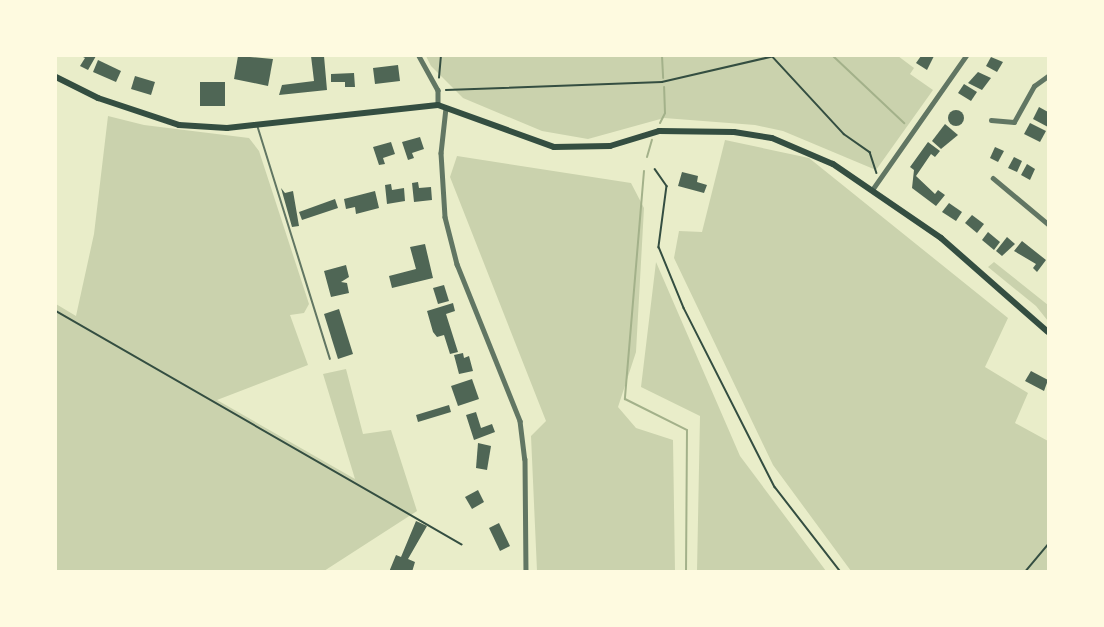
<!DOCTYPE html>
<html>
<head>
<meta charset="utf-8">
<style>
	body { margin:0 }
	#map { position:relative; width:1104px; height:627px; overflow:hidden; background:#e9edc9; font-family:Literata,serif }
	div>[style] { position:absolute }
	.green>* { inset:0; background:#cad2ad }
	.stream>* { height:2px; margin:-1px; padding:0 1px; transform-origin:1px; border-radius:1px; background:#a3b18a }
	.building>* { inset:0; background:#4f6655 }
	.round { border-radius:50% }
	.path>* { height:1.5px; margin:-0.75px; padding:0 0.75px; transform-origin:0.75px; border-radius:0.75px; background:#344e41 }
	.service>* { height:2px; margin:-1px; padding:0 1px; transform-origin:1px; border-radius:1px; background:#617663 }
	.minor>* { height:4.5px; margin:-2.25px; padding:0 2.25px; transform-origin:2.25px; border-radius:2.25px; background:#617663 }
	.secondary>* { height:6px; margin:-3px; padding:0 3px; transform-origin:3px; border-radius:3px; background:#344e41 }
	span { translate:-50% -50%; white-space:nowrap; text-align:center; line-height:1.15; -webkit-text-stroke:4.5px #fefae0; paint-order:stroke }
	.frame { position:absolute; inset:0; border:57px solid #fefae0; pointer-events:none }
</style>
</head>
<body>
<div id="map">
	<div class="green">
		<div style="clip-path:polygon(426px 56px,898px 56px,914px 68px,910px 74px,933px 90px,876px 170px,783px 131px,755px 125px,664px 118px,588px 139px,542px 131px,463px 98px,431px 66px)"></div>
		<div style="clip-path:polygon(108px 116px,144px 125px,249px 138px,259px 151px,309px 304px,304px 313px,290px 315px,308px 365px,217px 400px,355px 479px,323px 374px,346px 369px,363px 434px,391px 430px,417px 511px,324px 571px,56px 571px,56px 304px,76px 316px,94px 234px)"></div>
		<div style="clip-path:polygon(725px 140px,809px 158px,1008px 318px,985px 367px,1028px 393px,1015px 423px,1048px 441px,1048px 571px,851px 571px,773px 465px,674px 258px,679px 231px,702px 232px)"></div>
		<div style="clip-path:polygon(457px 156px,631px 183px,644px 208px,636px 352px,618px 407px,636px 428px,673px 440px,675px 571px,537px 571px,531px 436px,546px 421px,450px 177px)"></div>
		<div style="clip-path:polygon(656px 262px,740px 456px,826px 571px,697px 571px,700px 416px,641px 387px)"></div>
		<div style="clip-path:polygon(994px 262px,1048px 305px,1048px 321px,1036px 306px,988px 267px)"></div>
	</div>
	<div class="stream">
		<div style="left:662px;top:56px;width:22px;rotate:87deg"></div>
		<div style="left:833px;top:56px;width:98px;rotate:43.3deg"></div>
		<div style="left:660px;top:123px;width:11px;rotate:-63deg"></div>
		<div style="left:665px;top:113px;width:26px;rotate:-92deg"></div>
		<div style="left:647px;top:157px;width:18px;rotate:-74deg"></div>
		<div style="left:644px;top:171px;width:229px;rotate:94.8deg"></div>
		<div style="left:625px;top:399px;width:69px;rotate:26.6deg"></div>
		<div style="left:687px;top:430px;width:142px;rotate:90.4deg"></div>
	</div>
	<div class="building">
		<div style="clip-path:polygon(81px 56px,96px 56px,88px 70px,80px 66px,85px 58px)"></div>
		<div style="clip-path:polygon(238px 56px,273px 59px,268px 86px,234px 79px)"></div>
		<div style="clip-path:polygon(311px 56px,324px 56px,327px 90px,279px 95px,282px 85px,314px 81px)"></div>
		<div style="clip-path:polygon(921px 56px,934px 56px,927px 70px,916px 63px)"></div>
		<div style="clip-path:polygon(991px 57px,1003px 62px,997px 72px,986px 66px)"></div>
		<div style="clip-path:polygon(98px 60px,121px 71px,116px 82px,93px 72px)"></div>
		<div style="clip-path:polygon(398px 65px,400px 81px,375px 84px,373px 68px)"></div>
		<div style="clip-path:polygon(978px 72px,991px 78px,982px 90px,968px 83px)"></div>
		<div style="clip-path:polygon(354px 73px,355px 87px,345px 87px,345px 82px,331px 82px,331px 74px)"></div>
		<div style="clip-path:polygon(135px 76px,155px 82px,151px 95px,131px 89px)"></div>
		<div style="clip-path:polygon(200px 82px,225px 82px,225px 106px,200px 106px)"></div>
		<div style="clip-path:polygon(964px 84px,977px 92px,971px 101px,958px 93px)"></div>
		<div style="clip-path:polygon(1039px 107px,1048px 112px,1048px 127px,1033px 119px)"></div>
		<div class="round" style="left:948px;top:110px;width:16px;height:16px"></div>
		<div style="clip-path:polygon(1030px 123px,1046px 131px,1040px 142px,1024px 134px)"></div>
		<div style="clip-path:polygon(945px 124px,958px 135px,941px 149px,932px 141px)"></div>
		<div style="clip-path:polygon(420px 137px,424px 149px,412px 153px,414px 158px,408px 160px,402px 142px)"></div>
		<div style="clip-path:polygon(391px 142px,395px 154px,383px 158px,385px 164px,379px 165px,373px 147px)"></div>
		<div style="clip-path:polygon(928px 142px,940px 151px,935px 157px,931px 154px,916px 176px,935px 194px,938px 190px,945px 195px,936px 206px,912px 188px,914px 170px,910px 167px)"></div>
		<div style="clip-path:polygon(995px 147px,1004px 151px,998px 162px,990px 158px)"></div>
		<div style="clip-path:polygon(1014px 157px,1022px 161px,1017px 172px,1008px 168px)"></div>
		<div style="clip-path:polygon(1027px 164px,1035px 169px,1030px 180px,1021px 175px)"></div>
		<div style="clip-path:polygon(682px 172px,698px 176px,697px 182px,707px 185px,704px 193px,678px 186px)"></div>
		<div style="clip-path:polygon(418px 182px,419px 188px,431px 187px,432px 200px,414px 202px,412px 183px)"></div>
		<div style="clip-path:polygon(391px 184px,392px 190px,404px 188px,405px 201px,387px 204px,385px 185px)"></div>
		<div style="clip-path:polygon(281px 188px,285px 193px,293px 191px,299px 226px,292px 227px)"></div>
		<div style="clip-path:polygon(375px 191px,379px 208px,356px 214px,355px 207px,346px 209px,344px 199px)"></div>
		<div style="clip-path:polygon(335px 199px,338px 208px,302px 220px,299px 212px)"></div>
		<div style="clip-path:polygon(949px 203px,962px 212px,956px 221px,942px 212px)"></div>
		<div style="clip-path:polygon(972px 215px,984px 224px,977px 233px,965px 223px)"></div>
		<div style="clip-path:polygon(988px 232px,1000px 242px,994px 250px,982px 240px)"></div>
		<div style="clip-path:polygon(1007px 237px,1015px 244px,1002px 256px,996px 251px)"></div>
		<div style="clip-path:polygon(1022px 241px,1046px 260px,1037px 272px,1033px 268px,1036px 264px,1014px 251px)"></div>
		<div style="clip-path:polygon(425px 244px,433px 278px,392px 288px,389px 276px,416px 269px,410px 247px)"></div>
		<div style="clip-path:polygon(346px 265px,349px 277px,341px 282px,347px 283px,349px 293px,331px 297px,324px 271px)"></div>
		<div style="clip-path:polygon(444px 285px,449px 301px,438px 304px,433px 288px)"></div>
		<div style="clip-path:polygon(453px 303px,455px 311px,446px 314px,458px 352px,450px 354px,444px 335px,437px 337px,433px 332px,427px 311px)"></div>
		<div style="clip-path:polygon(339px 309px,353px 354px,338px 359px,324px 314px)"></div>
		<div style="clip-path:polygon(463px 353px,464px 358px,469px 356px,473px 371px,459px 374px,454px 355px)"></div>
		<div style="clip-path:polygon(1031px 371px,1048px 380px,1044px 391px,1025px 381px)"></div>
		<div style="clip-path:polygon(472px 379px,479px 399px,458px 406px,451px 386px)"></div>
		<div style="clip-path:polygon(449px 405px,451px 412px,418px 422px,416px 415px)"></div>
		<div style="clip-path:polygon(476px 412px,481px 428px,492px 424px,495px 432px,474px 440px,466px 415px)"></div>
		<div style="clip-path:polygon(478px 443px,491px 446px,487px 470px,476px 468px)"></div>
		<div style="clip-path:polygon(478px 490px,484px 502px,472px 509px,465px 497px)"></div>
		<div style="clip-path:polygon(416px 521px,427px 526px,408px 559px,415px 562px,412px 572px,389px 572px,396px 555px,401px 557px)"></div>
		<div style="clip-path:polygon(499px 523px,510px 546px,500px 551px,489px 528px)"></div>
	</div>
	<div class="path">
		<div style="left:772px;top:56px;width:106px;rotate:47.3deg"></div>
		<div style="left:844px;top:134px;width:32px;rotate:35deg"></div>
		<div style="left:870px;top:152px;width:22px;rotate:72deg"></div>
		<div style="left:439px;top:78px;width:22px;rotate:-85deg"></div>
		<div style="left:446px;top:90px;width:216px;rotate:-2.1deg"></div>
		<div style="left:662px;top:82px;width:116px;rotate:-13deg"></div>
		<div style="left:655px;top:169px;width:21px;rotate:55deg"></div>
		<div style="left:667px;top:186px;width:62px;rotate:97.5deg"></div>
		<div style="left:659px;top:247px;width:66px;rotate:67.7deg"></div>
		<div style="left:684px;top:308px;width:201px;rotate:63.1deg"></div>
		<div style="left:775px;top:487px;width:108px;rotate:52.2deg"></div>
		<div style="left:56px;top:311px;width:468px;rotate:29.9deg"></div>
		<div style="left:1025px;top:572px;width:35px;rotate:-50deg"></div>
	</div>
	<div class="service">
		<div style="left:257px;top:125px;width:245px;rotate:72.7deg"></div>
	</div>
	<div class="minor">
		<div style="left:419px;top:56px;width:39px;rotate:61deg"></div>
		<div style="left:438px;top:90px;width:15px;rotate:90deg"></div>
		<div style="left:446px;top:108px;width:45px;rotate:96.3deg"></div>
		<div style="left:441px;top:153px;width:64px;rotate:86.4deg"></div>
		<div style="left:445px;top:217px;width:49px;rotate:75.7deg"></div>
		<div style="left:457px;top:264px;width:169px;rotate:68.1deg"></div>
		<div style="left:520px;top:421px;width:38px;rotate:83deg"></div>
		<div style="left:525px;top:459px;width:113px;rotate:89.5deg"></div>
		<div style="left:991px;top:120px;width:23px;rotate:5deg"></div>
		<div style="left:1014px;top:122px;width:41px;rotate:-60.9deg"></div>
		<div style="left:1034px;top:86px;width:17px;rotate:-36deg"></div>
		<div style="left:993px;top:178px;width:72px;rotate:39.9deg"></div>
		<div style="left:872px;top:190px;width:164px;rotate:-55deg"></div>
	</div>
	<div class="secondary">
		<div style="left:56px;top:77px;width:47px;rotate:26.6deg"></div>
		<div style="left:98px;top:98px;width:85px;rotate:18.4deg"></div>
		<div style="left:179px;top:125px;width:48px;rotate:3.6deg"></div>
		<div style="left:227px;top:128px;width:212px;rotate:-6.2deg"></div>
		<div style="left:438px;top:105px;width:123px;rotate:19.9deg"></div>
		<div style="left:554px;top:147px;width:56px;rotate:-1deg"></div>
		<div style="left:610px;top:146px;width:51px;rotate:-17deg"></div>
		<div style="left:659px;top:131px;width:75px;rotate:0.8deg"></div>
		<div style="left:734px;top:132px;width:38px;rotate:9deg"></div>
		<div style="left:772px;top:138px;width:66px;rotate:23.1deg"></div>
		<div style="left:833px;top:164px;width:131px;rotate:34.4deg"></div>
		<div style="left:941px;top:238px;width:142px;rotate:41.3deg"></div>
	</div>
	<div class="frame"></div>
</div>
</body>
</html>
